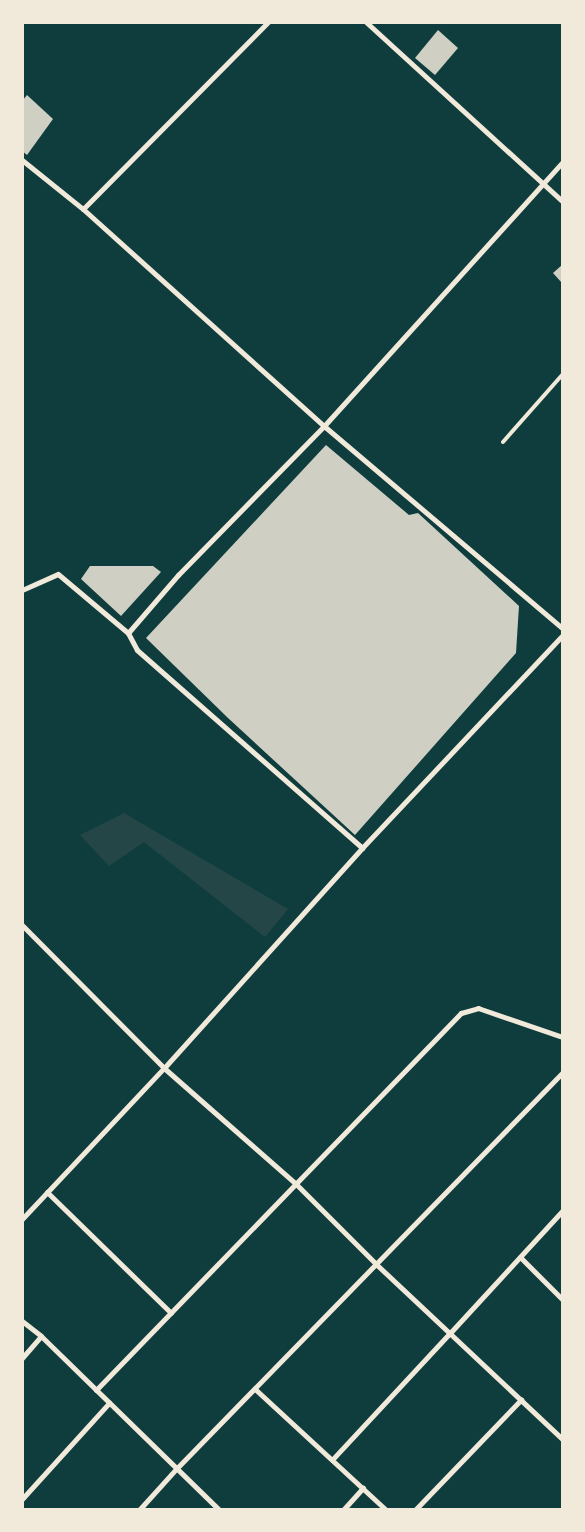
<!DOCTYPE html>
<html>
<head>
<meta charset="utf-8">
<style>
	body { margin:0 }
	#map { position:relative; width:585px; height:1532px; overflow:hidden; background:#0f3d3e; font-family:Quicksand,sans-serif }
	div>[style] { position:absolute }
	.green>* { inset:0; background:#244646 }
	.building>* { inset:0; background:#cfcfc3 }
	.service>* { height:4px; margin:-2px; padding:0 2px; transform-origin:2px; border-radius:2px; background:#f1e9da }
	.pedestrian>* { height:4.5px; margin:-2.25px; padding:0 2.25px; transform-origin:2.25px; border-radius:2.25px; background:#f1e9da }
	.minor>* { height:5px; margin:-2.5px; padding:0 2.5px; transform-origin:2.5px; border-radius:2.5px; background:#f1e9da }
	span { translate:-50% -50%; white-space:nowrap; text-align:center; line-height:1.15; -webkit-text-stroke:4px #f1e9da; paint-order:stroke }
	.frame { position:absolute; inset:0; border:24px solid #f1e9da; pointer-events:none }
</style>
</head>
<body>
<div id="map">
	<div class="green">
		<div style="clip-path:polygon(124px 813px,288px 909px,265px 937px,144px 842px,109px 866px,80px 835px)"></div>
	</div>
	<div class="building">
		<div style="clip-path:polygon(438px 30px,458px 48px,435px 75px,415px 58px)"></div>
		<div style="clip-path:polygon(27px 95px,53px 119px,27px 155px,22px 151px,22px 101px)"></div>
		<div style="clip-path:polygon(562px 265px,562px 283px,553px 273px)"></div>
		<div style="clip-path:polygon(326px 445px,409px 515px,418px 513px,519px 606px,516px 653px,355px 835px,228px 718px,146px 638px)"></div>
		<div style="clip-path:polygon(90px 566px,153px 566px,161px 572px,121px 616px,81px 579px)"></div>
	</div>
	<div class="service">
		<div style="left:503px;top:442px;width:89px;rotate:-48.6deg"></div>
	</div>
	<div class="pedestrian">
		<div style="left:332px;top:1460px;width:173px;rotate:-47.1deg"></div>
		<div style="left:415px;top:1510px;width:153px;rotate:-46.1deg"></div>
	</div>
	<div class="minor">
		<div style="left:366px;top:22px;width:265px;rotate:42.4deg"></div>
		<div style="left:22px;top:160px;width:78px;rotate:38.8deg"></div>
		<div style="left:83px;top:209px;width:324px;rotate:42deg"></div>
		<div style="left:324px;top:426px;width:312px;rotate:40.3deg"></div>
		<div style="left:83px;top:209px;width:263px;rotate:-45.3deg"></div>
		<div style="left:22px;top:590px;width:39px;rotate:-24deg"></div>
		<div style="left:58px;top:574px;width:92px;rotate:40.1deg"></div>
		<div style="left:128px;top:633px;width:19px;rotate:62deg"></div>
		<div style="left:137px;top:650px;width:300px;rotate:41.3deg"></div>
		<div style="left:128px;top:633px;width:77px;rotate:-49.2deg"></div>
		<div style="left:178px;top:575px;width:209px;rotate:-45.6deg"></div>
		<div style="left:324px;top:426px;width:355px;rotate:-47.9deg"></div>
		<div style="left:22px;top:925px;width:202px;rotate:45.2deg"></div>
		<div style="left:164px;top:1068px;width:176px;rotate:41.3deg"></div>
		<div style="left:296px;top:1184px;width:115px;rotate:45deg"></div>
		<div style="left:377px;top:1265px;width:254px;rotate:43.2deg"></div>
		<div style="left:47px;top:1192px;width:173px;rotate:44.3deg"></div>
		<div style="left:22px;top:1219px;width:207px;rotate:-46.8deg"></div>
		<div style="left:164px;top:1068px;width:296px;rotate:-48deg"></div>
		<div style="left:362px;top:848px;width:291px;rotate:-46.7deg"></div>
		<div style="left:520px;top:1257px;width:59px;rotate:45deg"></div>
		<div style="left:22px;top:1321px;width:24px;rotate:38deg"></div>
		<div style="left:41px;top:1336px;width:249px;rotate:44.3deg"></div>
		<div style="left:450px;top:1333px;width:166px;rotate:-47.4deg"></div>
		<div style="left:22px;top:1358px;width:29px;rotate:-49deg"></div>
		<div style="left:255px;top:1389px;width:178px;rotate:42.7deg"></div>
		<div style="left:96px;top:1390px;width:525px;rotate:-45.93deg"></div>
		<div style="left:461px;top:1013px;width:18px;rotate:-16deg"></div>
		<div style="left:478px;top:1008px;width:89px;rotate:19deg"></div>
		<div style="left:22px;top:1499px;width:130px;rotate:-47.8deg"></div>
		<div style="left:139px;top:1510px;width:55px;rotate:-47.9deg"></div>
		<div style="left:176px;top:1469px;width:553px;rotate:-45.73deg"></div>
		<div style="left:343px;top:1510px;width:30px;rotate:-48deg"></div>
	</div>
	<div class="frame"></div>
</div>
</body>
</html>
